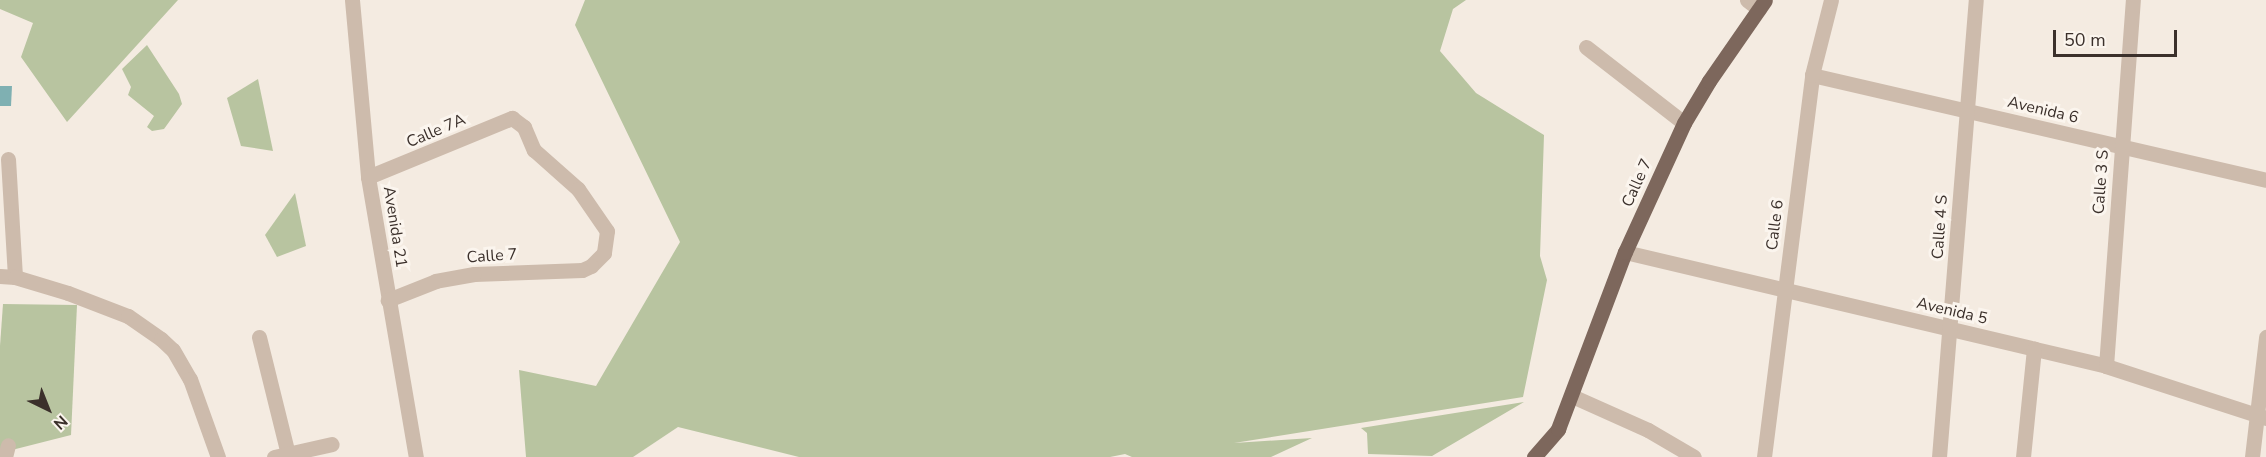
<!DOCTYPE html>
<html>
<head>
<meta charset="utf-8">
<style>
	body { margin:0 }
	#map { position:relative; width:2266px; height:457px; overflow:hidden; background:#f4ebe1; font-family:"Nunito Sans",sans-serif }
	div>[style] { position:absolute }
	.green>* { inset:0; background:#b8c4a0 }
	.water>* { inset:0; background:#7fb0b2 }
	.minor>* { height:15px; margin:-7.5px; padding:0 7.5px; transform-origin:7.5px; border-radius:7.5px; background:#cdbbac }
	.major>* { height:15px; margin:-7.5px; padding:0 7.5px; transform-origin:7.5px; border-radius:7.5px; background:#7d675c }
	span { translate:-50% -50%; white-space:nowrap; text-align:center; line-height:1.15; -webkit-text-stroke:6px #fbf5ee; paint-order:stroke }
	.street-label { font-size:16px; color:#3b302b }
	.north { position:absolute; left:18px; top:379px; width:60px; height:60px; -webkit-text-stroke:4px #fbf5ee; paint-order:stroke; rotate:137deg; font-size:16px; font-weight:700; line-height:24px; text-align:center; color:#3b302b }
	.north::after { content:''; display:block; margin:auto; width:21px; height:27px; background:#3b302b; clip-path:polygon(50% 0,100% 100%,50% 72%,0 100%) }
	.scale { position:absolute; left:2053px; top:30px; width:124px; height:27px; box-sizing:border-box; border:3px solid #3b302b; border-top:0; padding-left:8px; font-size:18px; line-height:21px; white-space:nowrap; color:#3b302b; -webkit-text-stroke:4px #fbf5ee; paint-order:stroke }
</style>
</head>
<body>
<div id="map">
	<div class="green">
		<div style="clip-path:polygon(0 0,178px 0,67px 122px,21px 57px,33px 23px,0 9px)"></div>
		<div style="clip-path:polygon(585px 0,1466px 0,1453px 9px,1440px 51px,1476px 93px,1544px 135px,1540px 256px,1547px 280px,1523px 397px,1234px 443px,1312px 438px,1271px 457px,1132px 457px,1125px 454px,1110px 457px,799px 457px,678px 427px,633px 457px,526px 457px,519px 370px,596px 386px,680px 242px,575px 25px)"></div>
		<div style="clip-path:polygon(147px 45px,179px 94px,182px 104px,164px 129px,152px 131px,147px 127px,154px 116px,128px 95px,131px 87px,122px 69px)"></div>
		<div style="clip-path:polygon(258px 79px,273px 151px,241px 146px,227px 98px)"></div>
		<div style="clip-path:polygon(295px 193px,306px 246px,277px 257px,265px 235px)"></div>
		<div style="clip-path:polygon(3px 304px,77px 305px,71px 435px,0 453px,0 346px)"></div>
		<div style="clip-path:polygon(1524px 402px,1432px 456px,1368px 454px,1367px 433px,1361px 428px)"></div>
	</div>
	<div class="water">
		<div style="clip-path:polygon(0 86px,12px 86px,11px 106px,0 106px)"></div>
	</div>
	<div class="minor">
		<div style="left:352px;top:0;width:178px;rotate:84.8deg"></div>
		<div style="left:368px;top:177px;width:284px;rotate:80.3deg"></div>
		<div style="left:1747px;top:0;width:15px;rotate:37deg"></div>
		<div style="left:1586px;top:47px;width:124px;rotate:37.8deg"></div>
		<div style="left:1812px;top:75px;width:466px;rotate:13deg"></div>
		<div style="left:8px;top:159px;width:118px;rotate:86.6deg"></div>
		<div style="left:368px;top:177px;width:156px;rotate:-22.3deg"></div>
		<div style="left:512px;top:118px;width:15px;rotate:37deg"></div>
		<div style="left:524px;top:127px;width:25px;rotate:67deg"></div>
		<div style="left:534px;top:150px;width:59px;rotate:41.6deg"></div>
		<div style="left:578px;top:189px;width:51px;rotate:55.4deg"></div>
		<div style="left:607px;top:231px;width:22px;rotate:98deg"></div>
		<div style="left:604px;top:253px;width:18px;rotate:135deg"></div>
		<div style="left:591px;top:266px;width:10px;rotate:156deg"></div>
		<div style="left:582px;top:270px;width:108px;rotate:177.9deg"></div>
		<div style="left:474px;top:274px;width:39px;rotate:170deg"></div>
		<div style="left:436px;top:281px;width:52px;rotate:158.4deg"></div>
		<div style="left:1625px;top:252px;width:494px;rotate:13.3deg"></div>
		<div style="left:2106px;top:366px;width:168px;rotate:18deg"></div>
		<div style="left:0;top:276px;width:15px;rotate:4deg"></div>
		<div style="left:15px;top:277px;width:55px;rotate:16.8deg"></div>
		<div style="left:68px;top:293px;width:64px;rotate:21deg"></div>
		<div style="left:128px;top:316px;width:40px;rotate:34.9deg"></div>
		<div style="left:161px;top:339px;width:16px;rotate:43deg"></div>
		<div style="left:173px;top:350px;width:34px;rotate:60deg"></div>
		<div style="left:190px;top:379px;width:83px;rotate:70.3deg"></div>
		<div style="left:259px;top:337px;width:121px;rotate:76.1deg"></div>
		<div style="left:2106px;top:366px;width:367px;rotate:-85.8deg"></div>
		<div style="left:1572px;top:396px;width:83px;rotate:24.1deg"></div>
		<div style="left:1648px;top:430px;width:53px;rotate:30.4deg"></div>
		<div style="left:5px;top:457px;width:12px;rotate:-76deg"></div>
		<div style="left:274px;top:457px;width:59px;rotate:-12.6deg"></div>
		<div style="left:1764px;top:457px;width:385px;rotate:-82.8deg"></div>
		<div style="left:1812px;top:75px;width:77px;rotate:-75.8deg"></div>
		<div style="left:1939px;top:457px;width:458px;rotate:-85.4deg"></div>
		<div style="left:2023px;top:457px;width:109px;rotate:-84.2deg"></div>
		<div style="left:2252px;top:457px;width:121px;rotate:-83.3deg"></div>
	</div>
	<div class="major">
		<div style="left:1534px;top:457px;width:37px;rotate:-49deg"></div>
		<div style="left:1558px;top:429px;width:189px;rotate:-69.3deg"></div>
		<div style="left:1625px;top:252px;width:142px;rotate:-65.4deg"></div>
		<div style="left:1684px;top:123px;width:49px;rotate:-59.2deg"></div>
		<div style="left:1709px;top:81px;width:98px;rotate:-55.3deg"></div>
	</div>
	<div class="street-label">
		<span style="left:2043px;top:110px;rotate:13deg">Avenida 6</span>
		<span style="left:436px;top:131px;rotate:-23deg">Calle 7A</span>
		<span style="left:2101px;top:182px;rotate:-86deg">Calle 3 S</span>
		<span style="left:1637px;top:183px;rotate:-66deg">Calle 7</span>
		<span style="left:1775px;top:225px;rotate:-83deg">Calle 6</span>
		<span style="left:395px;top:227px;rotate:81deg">Avenida 21</span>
		<span style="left:1940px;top:227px;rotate:-86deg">Calle 4 S</span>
		<span style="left:492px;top:256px;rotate:-4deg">Calle 7</span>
		<span style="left:1952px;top:311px;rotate:13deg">Avenida 5</span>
	</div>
	<div class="north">N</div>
	<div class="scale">50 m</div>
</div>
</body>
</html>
